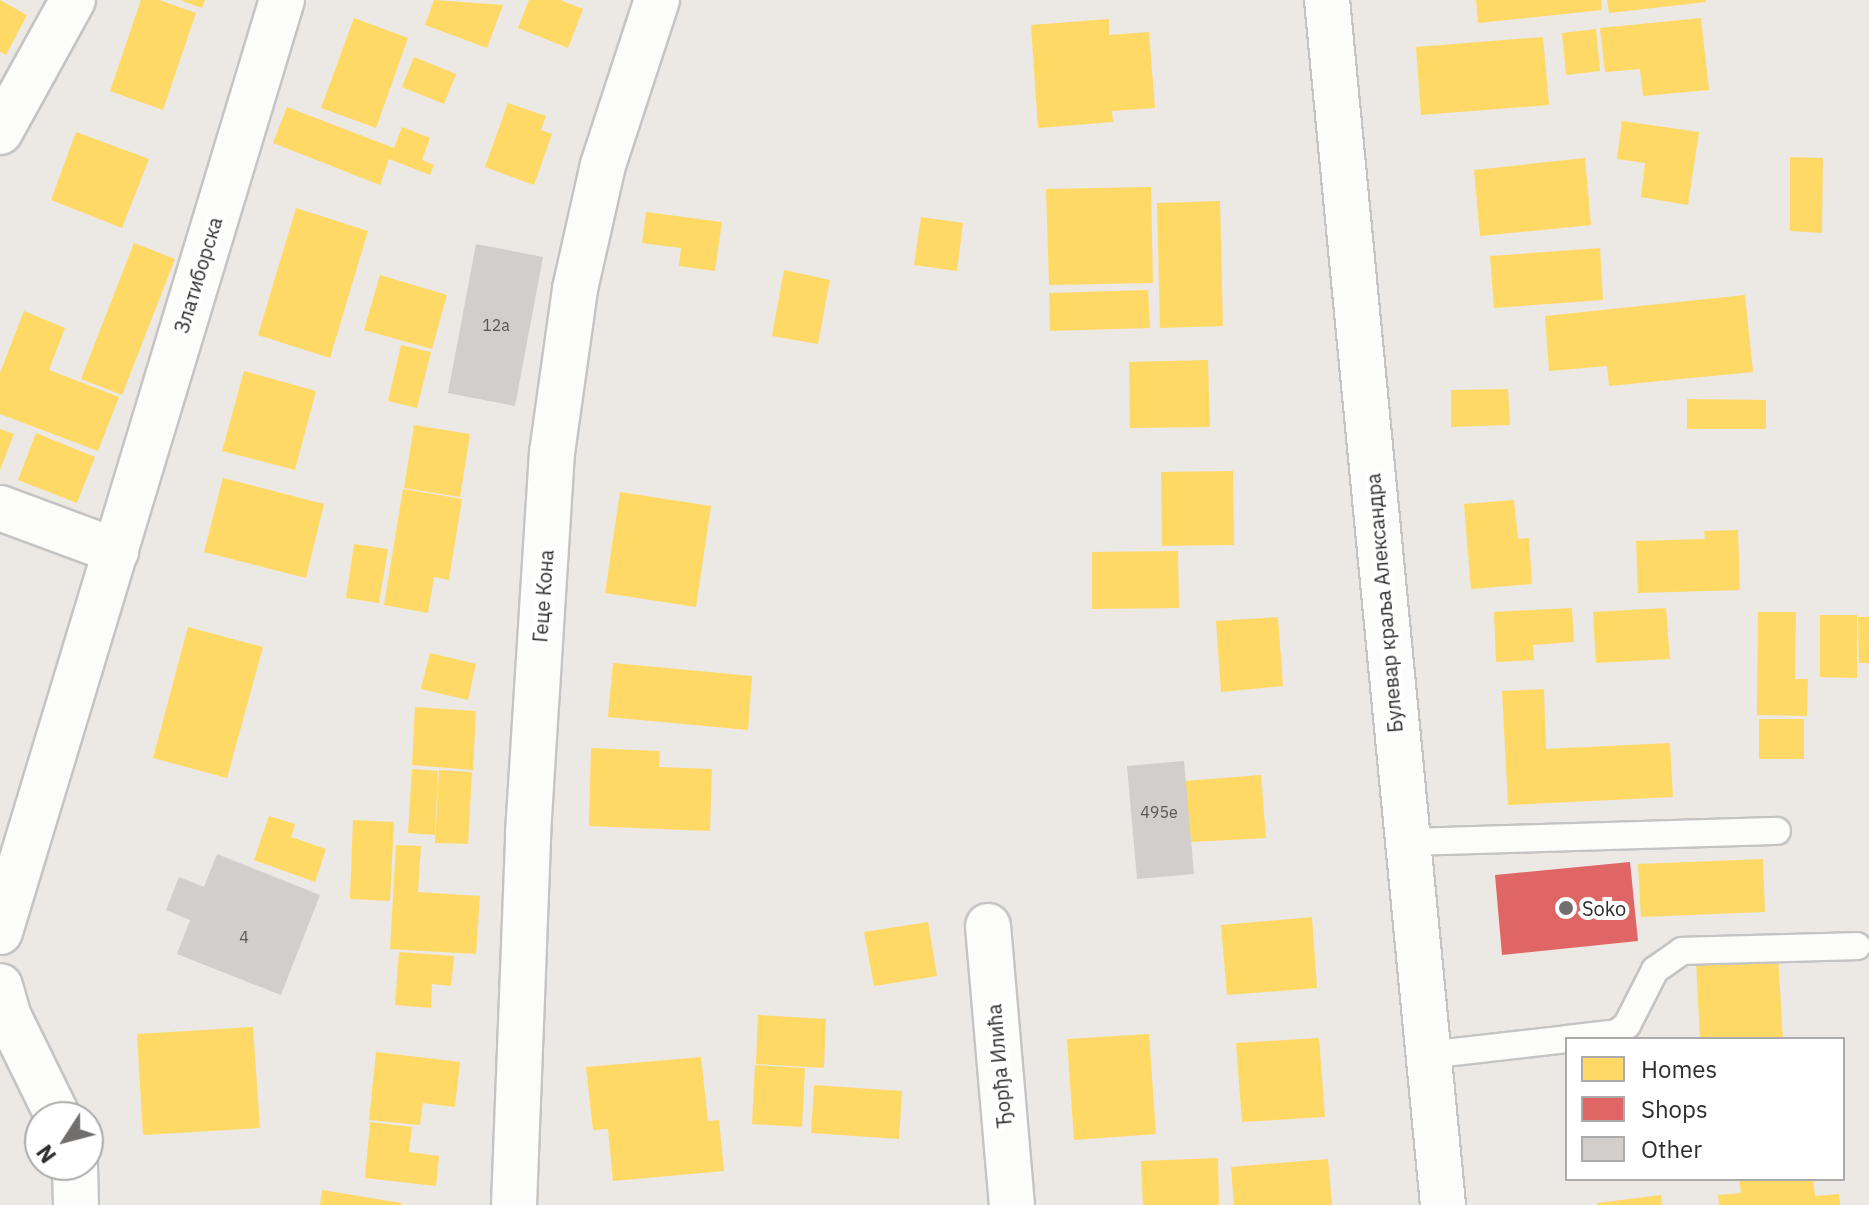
<!DOCTYPE html>
<html>
<head>
<meta charset="utf-8">
<style>
	body { margin:0 }
	#map { position:relative; width:1869px; height:1205px; overflow:hidden; background:#ece8e4; font-family:"IBM Plex Sans",sans-serif }
	div>[style] { position:absolute }
	.homes>* { inset:0; background:#ffd966 }
	.shops>* { inset:0; background:#e06666 }
	.building>* { inset:0; background:#d1cecb }
	.roads { filter:drop-shadow(2px 0 #c5c4c5) drop-shadow(-2px 0 #c5c4c5) drop-shadow(0 2px #c5c4c5) drop-shadow(0 -2px #c5c4c5) }
	.lane>* { height:26px; margin:-13px; padding:0 13px; transform-origin:13px; border-radius:13px; background:#fcfcfb }
	.street>* { height:44px; margin:-22px; padding:0 22px; transform-origin:22px; border-radius:22px; background:#fcfcfb }
	.secondary>* { height:44px; margin:-22px; padding:0 22px; transform-origin:22px; border-radius:22px; background:#fcfcfb }
	.dots>* { width:22px; height:22px; translate:-50% -50%; box-sizing:border-box; border:4px solid #fff; border-radius:50% }
	span { translate:-50% -50%; white-space:nowrap; text-align:center; line-height:1.15; -webkit-text-stroke:8px #fff; paint-order:stroke }
	.number-label { font-size:16px; color:#585857 }
	.number-label span { -webkit-text-stroke-width:0 }
	.street-label { font-size:20px; color:#2e2e2e }
	.poi-label { font-size:20px; color:#2e2e2e }
	.left { translate:0 -50%; text-align:left }
	.legend { position:absolute; left:1565px; top:1037px; width:280px; height:144px; box-sizing:border-box; background:#fff; border:2px solid #ababab; margin:0; padding:10px 14px; list-style:none; font-size:24px; color:#2e2e2e }
	.legend li { display:flex; align-items:center; gap:16px; height:40px }
	.legend b { width:40px; border:2px solid #ababab }
	.north { position:absolute; left:24px; top:1101px; width:80px; height:80px; box-sizing:border-box; background:#fff; border:2px solid #ababab; border-radius:50%; rotate:234deg; font-size:22px; font-weight:700; line-height:32px; text-align:center; color:#2e2e2e }
	.north::after { content:''; display:block; margin:auto; width:28px; height:36px; background:#706f6e; clip-path:polygon(50% 0,100% 100%,50% 72%,0 100%) }
</style>
</head>
<body>
<div id="map">
	<div class="homes">
		<div style="clip-path:polygon(0 0,27px 15px,6px 55px,0 52px)"></div>
		<div style="clip-path:polygon(141px 0,159px 0,196px 13px,163px 110px,110px 91px)"></div>
		<div style="clip-path:polygon(180px 0,205px 0,202px 8px)"></div>
		<div style="clip-path:polygon(434px 0,503px 5px,487px 48px,425px 25px)"></div>
		<div style="clip-path:polygon(529px 0,560px 0,583px 9px,568px 48px,518px 28px)"></div>
		<div style="clip-path:polygon(1476px 0,1601px 0,1602px 10px,1478px 23px)"></div>
		<div style="clip-path:polygon(1607px 0,1706px 0,1706px 2px,1609px 13px)"></div>
		<div style="clip-path:polygon(354px 18px,408px 38px,376px 128px,321px 108px)"></div>
		<div style="clip-path:polygon(1701px 18px,1709px 90px,1643px 96px,1640px 69px,1605px 72px,1600px 28px)"></div>
		<div style="clip-path:polygon(1109px 19px,1109px 35px,1149px 32px,1155px 108px,1112px 111px,1113px 122px,1038px 128px,1031px 25px)"></div>
		<div style="clip-path:polygon(1596px 29px,1600px 71px,1566px 75px,1562px 33px)"></div>
		<div style="clip-path:polygon(1543px 37px,1549px 105px,1421px 115px,1416px 47px)"></div>
		<div style="clip-path:polygon(414px 57px,456px 74px,444px 104px,402px 87px)"></div>
		<div style="clip-path:polygon(508px 103px,546px 116px,541px 130px,552px 134px,534px 185px,485px 167px)"></div>
		<div style="clip-path:polygon(287px 107px,394px 148px,402px 127px,430px 138px,422px 160px,434px 165px,430px 175px,389px 159px,380px 185px,273px 143px)"></div>
		<div style="clip-path:polygon(1622px 121px,1699px 132px,1688px 205px,1641px 197px,1645px 163px,1617px 159px)"></div>
		<div style="clip-path:polygon(76px 132px,149px 159px,122px 228px,51px 200px)"></div>
		<div style="clip-path:polygon(1790px 157px,1823px 158px,1822px 233px,1790px 231px)"></div>
		<div style="clip-path:polygon(1585px 158px,1591px 225px,1480px 236px,1474px 170px)"></div>
		<div style="clip-path:polygon(1151px 187px,1153px 283px,1049px 285px,1046px 189px)"></div>
		<div style="clip-path:polygon(1220px 201px,1223px 326px,1160px 328px,1157px 203px)"></div>
		<div style="clip-path:polygon(296px 208px,368px 231px,330px 358px,258px 335px)"></div>
		<div style="clip-path:polygon(646px 212px,722px 222px,715px 271px,679px 266px,681px 248px,642px 243px)"></div>
		<div style="clip-path:polygon(921px 217px,963px 223px,957px 271px,914px 265px)"></div>
		<div style="clip-path:polygon(134px 243px,175px 259px,122px 395px,81px 379px)"></div>
		<div style="clip-path:polygon(1600px 248px,1603px 300px,1494px 308px,1490px 256px)"></div>
		<div style="clip-path:polygon(784px 270px,830px 280px,818px 344px,772px 336px)"></div>
		<div style="clip-path:polygon(380px 275px,447px 295px,432px 349px,364px 330px)"></div>
		<div style="clip-path:polygon(1148px 290px,1150px 328px,1050px 331px,1049px 293px)"></div>
		<div style="clip-path:polygon(1745px 295px,1753px 372px,1609px 386px,1607px 366px,1549px 371px,1545px 316px)"></div>
		<div style="clip-path:polygon(24px 311px,65px 328px,49px 370px,119px 397px,98px 451px,0 414px,0 373px)"></div>
		<div style="clip-path:polygon(401px 345px,431px 352px,417px 408px,388px 401px)"></div>
		<div style="clip-path:polygon(1208px 360px,1210px 427px,1130px 428px,1129px 362px)"></div>
		<div style="clip-path:polygon(244px 371px,316px 391px,295px 470px,222px 451px)"></div>
		<div style="clip-path:polygon(1508px 389px,1510px 425px,1451px 427px,1451px 390px)"></div>
		<div style="clip-path:polygon(1687px 399px,1766px 400px,1766px 429px,1687px 429px)"></div>
		<div style="clip-path:polygon(414px 425px,470px 434px,460px 497px,404px 488px)"></div>
		<div style="clip-path:polygon(0 429px,14px 434px,0 470px)"></div>
		<div style="clip-path:polygon(36px 433px,95px 457px,77px 503px,18px 480px)"></div>
		<div style="clip-path:polygon(1233px 471px,1234px 545px,1162px 546px,1161px 472px)"></div>
		<div style="clip-path:polygon(223px 478px,324px 504px,306px 578px,204px 552px)"></div>
		<div style="clip-path:polygon(403px 489px,462px 499px,449px 580px,434px 577px,428px 613px,384px 605px)"></div>
		<div style="clip-path:polygon(620px 492px,711px 506px,696px 607px,605px 593px)"></div>
		<div style="clip-path:polygon(1514px 500px,1518px 539px,1529px 538px,1532px 584px,1471px 589px,1464px 504px)"></div>
		<div style="clip-path:polygon(1738px 530px,1740px 590px,1638px 593px,1636px 541px,1705px 539px,1704px 531px)"></div>
		<div style="clip-path:polygon(354px 544px,388px 549px,379px 603px,346px 598px)"></div>
		<div style="clip-path:polygon(1178px 551px,1179px 608px,1092px 609px,1092px 552px)"></div>
		<div style="clip-path:polygon(1572px 608px,1574px 642px,1533px 645px,1534px 660px,1496px 662px,1494px 612px)"></div>
		<div style="clip-path:polygon(1666px 608px,1670px 659px,1596px 663px,1593px 612px)"></div>
		<div style="clip-path:polygon(1758px 612px,1796px 612px,1795px 679px,1808px 679px,1807px 716px,1757px 715px)"></div>
		<div style="clip-path:polygon(1820px 615px,1857px 615px,1857px 678px,1820px 677px)"></div>
		<div style="clip-path:polygon(1278px 617px,1283px 686px,1221px 692px,1216px 621px)"></div>
		<div style="clip-path:polygon(1858px 617px,1869px 617px,1869px 663px,1859px 663px)"></div>
		<div style="clip-path:polygon(188px 627px,263px 647px,227px 778px,153px 758px)"></div>
		<div style="clip-path:polygon(430px 653px,476px 664px,468px 700px,421px 689px)"></div>
		<div style="clip-path:polygon(613px 663px,752px 676px,748px 730px,608px 717px)"></div>
		<div style="clip-path:polygon(1544px 689px,1546px 749px,1670px 743px,1673px 797px,1508px 805px,1502px 691px)"></div>
		<div style="clip-path:polygon(415px 707px,476px 711px,473px 770px,412px 765px)"></div>
		<div style="clip-path:polygon(1759px 719px,1804px 719px,1804px 759px,1759px 759px)"></div>
		<div style="clip-path:polygon(591px 748px,660px 751px,659px 767px,712px 769px,710px 831px,589px 826px)"></div>
		<div style="clip-path:polygon(412px 769px,438px 771px,435px 835px,408px 833px)"></div>
		<div style="clip-path:polygon(439px 770px,472px 772px,468px 844px,435px 843px)"></div>
		<div style="clip-path:polygon(1261px 775px,1266px 838px,1191px 842px,1185px 781px)"></div>
		<div style="clip-path:polygon(269px 816px,295px 824px,291px 837px,326px 849px,315px 882px,254px 860px)"></div>
		<div style="clip-path:polygon(353px 820px,394px 822px,390px 901px,350px 899px)"></div>
		<div style="clip-path:polygon(396px 845px,421px 846px,418px 892px,480px 896px,476px 954px,390px 949px)"></div>
		<div style="clip-path:polygon(1763px 859px,1765px 912px,1641px 917px,1638px 864px)"></div>
		<div style="clip-path:polygon(1312px 917px,1317px 988px,1227px 995px,1221px 925px)"></div>
		<div style="clip-path:polygon(928px 922px,937px 976px,874px 986px,864px 932px)"></div>
		<div style="clip-path:polygon(399px 952px,454px 956px,451px 986px,432px 984px,431px 1008px,395px 1005px)"></div>
		<div style="clip-path:polygon(1778px 956px,1783px 1039px,1700px 1039px,1696px 961px)"></div>
		<div style="clip-path:polygon(758px 1015px,826px 1019px,824px 1068px,756px 1064px)"></div>
		<div style="clip-path:polygon(253px 1027px,260px 1128px,143px 1135px,137px 1034px)"></div>
		<div style="clip-path:polygon(1149px 1034px,1156px 1134px,1074px 1140px,1067px 1039px)"></div>
		<div style="clip-path:polygon(1319px 1038px,1325px 1117px,1242px 1122px,1236px 1043px)"></div>
		<div style="clip-path:polygon(376px 1052px,460px 1062px,455px 1107px,423px 1103px,420px 1125px,369px 1120px)"></div>
		<div style="clip-path:polygon(701px 1057px,708px 1121px,719px 1120px,724px 1171px,613px 1181px,608px 1129px,593px 1130px,586px 1067px)"></div>
		<div style="clip-path:polygon(755px 1065px,805px 1068px,802px 1127px,752px 1124px)"></div>
		<div style="clip-path:polygon(814px 1085px,902px 1091px,899px 1139px,811px 1133px)"></div>
		<div style="clip-path:polygon(370px 1122px,412px 1127px,409px 1152px,439px 1156px,436px 1186px,365px 1178px)"></div>
		<div style="clip-path:polygon(1218px 1158px,1219px 1205px,1143px 1205px,1141px 1161px)"></div>
		<div style="clip-path:polygon(1328px 1159px,1332px 1205px,1234px 1205px,1231px 1167px)"></div>
		<div style="clip-path:polygon(1739px 1179px,1813px 1179px,1815px 1196px,1839px 1194px,1840px 1205px,1719px 1205px,1718px 1195px,1741px 1193px)"></div>
		<div style="clip-path:polygon(322px 1190px,401px 1203px,401px 1205px,320px 1205px)"></div>
		<div style="clip-path:polygon(1661px 1195px,1662px 1205px,1597px 1205px,1597px 1203px)"></div>
	</div>
	<div class="shops">
		<div style="clip-path:polygon(1630px 862px,1638px 941px,1502px 955px,1495px 875px)"></div>
	</div>
	<div class="building">
		<div style="clip-path:polygon(476px 244px,543px 257px,515px 406px,448px 393px)"></div>
		<div style="clip-path:polygon(1184px 761px,1194px 874px,1137px 879px,1127px 766px)"></div>
		<div style="clip-path:polygon(217px 854px,320px 895px,281px 995px,177px 954px,190px 920px,166px 910px,179px 877px,204px 887px)"></div>
	</div>
	<div class="roads">
		<div class="lane">
			<div style="left:1406px;top:842px;width:371px;rotate:-1.7deg"></div>
			<div style="left:1567px;top:1039px;width:50px;rotate:-6.8deg"></div>
			<div style="left:1617px;top:1033px;width:13px;rotate:-39deg"></div>
			<div style="left:1627px;top:1025px;width:62px;rotate:-63deg"></div>
			<div style="left:1655px;top:970px;width:33px;rotate:-35deg"></div>
			<div style="left:1682px;top:951px;width:175px;rotate:-1.6deg"></div>
			<div style="left:1427px;top:1055px;width:141px;rotate:-6.5deg"></div>
		</div>
		<div class="street">
			<div style="left:0;top:132px;width:151px;rotate:-61.1deg"></div>
			<div style="left:0;top:508px;width:124px;rotate:20.3deg"></div>
			<div style="left:988px;top:926px;width:280px;rotate:85.1deg"></div>
			<div style="left:0;top:932px;width:974px;rotate:-73.17deg"></div>
			<div style="left:0;top:986px;width:32px;rotate:74deg"></div>
			<div style="left:9px;top:1017px;width:111px;rotate:63.9deg"></div>
			<div style="left:75px;top:1165px;width:40px;rotate:88.6deg"></div>
			<div style="left:514px;top:1205px;width:372px;rotate:-87.8deg"></div>
			<div style="left:528px;top:833px;width:381px;rotate:-86.4deg"></div>
			<div style="left:552px;top:453px;width:166px;rotate:-82deg"></div>
			<div style="left:575px;top:289px;width:127px;rotate:-77.3deg"></div>
			<div style="left:603px;top:165px;width:174px;rotate:-71.9deg"></div>
		</div>
		<div class="secondary">
			<div style="left:1327px;top:0;width:1211px;rotate:84.5deg"></div>
		</div>
	</div>
	<div class="dots">
		<div style="left:1566px;top:908px;background:#706f6e"></div>
	</div>
	<div class="number-label">
		<span style="left:496px;top:325px">12a</span>
		<span style="left:1159px;top:812px">495e</span>
		<span style="left:244px;top:937px">4</span>
	</div>
	<div class="street-label">
		<span style="left:198px;top:275px;rotate:-73deg">Златиборска</span>
		<span style="left:543px;top:596px;rotate:-86deg">Геце Кона</span>
		<span style="left:1384px;top:603px;rotate:-95deg">Булевар краља Александра</span>
		<span style="left:999px;top:1066px;rotate:-95deg">Ђорђа Илића</span>
	</div>
	<div class="poi-label">
		<span class="left" style="left:1582px;top:908px">Soko</span>
	</div>
	<ul class="legend">
	<li><b style="height:22px;background:#ffd966"></b>Homes</li>
	<li><b style="height:22px;background:#e06666"></b>Shops</li>
	<li><b style="height:22px;background:#d1cecb"></b>Other</li>
	</ul>
	<div class="north">N</div>
</div>
</body>
</html>
